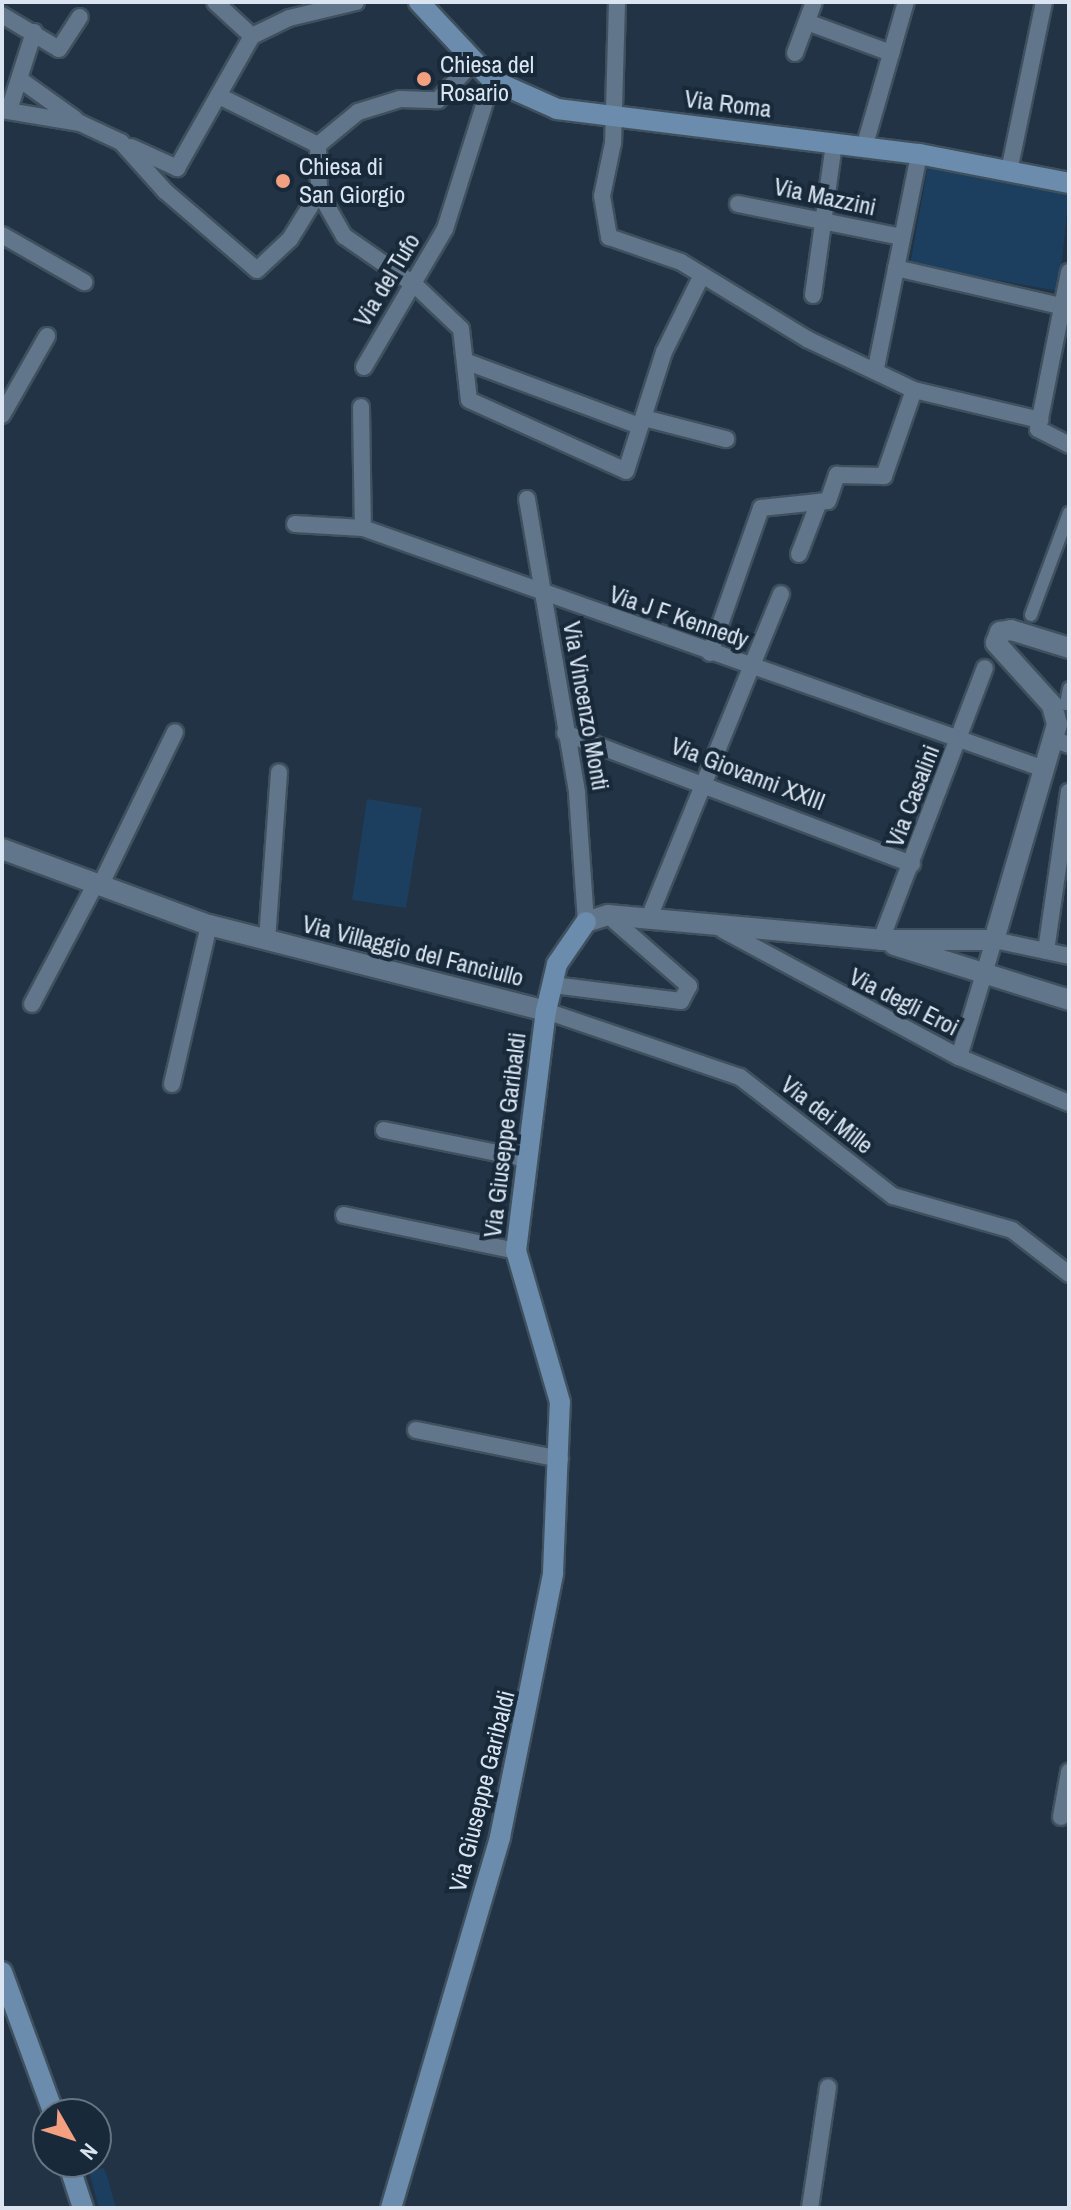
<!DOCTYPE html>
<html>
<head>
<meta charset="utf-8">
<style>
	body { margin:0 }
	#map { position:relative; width:1071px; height:2210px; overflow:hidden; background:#213345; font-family:"Archivo Narrow",sans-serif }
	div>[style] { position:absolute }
	.green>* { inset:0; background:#1c3f5f }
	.roads { filter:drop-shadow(2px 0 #3f505e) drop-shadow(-2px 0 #3f505e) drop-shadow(0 2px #3f505e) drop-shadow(0 -2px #3f505e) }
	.pedestrian>* { height:12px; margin:-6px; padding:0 6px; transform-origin:6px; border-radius:6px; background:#61768a }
	.minor>* { height:16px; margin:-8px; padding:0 8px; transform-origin:8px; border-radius:8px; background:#61768a }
	.tertiary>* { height:20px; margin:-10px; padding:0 10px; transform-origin:10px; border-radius:10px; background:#61768a }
	.secondary>* { height:20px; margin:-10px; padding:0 10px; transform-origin:10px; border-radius:10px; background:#6b8cac }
	.dots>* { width:22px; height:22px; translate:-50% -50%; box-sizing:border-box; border:4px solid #18293a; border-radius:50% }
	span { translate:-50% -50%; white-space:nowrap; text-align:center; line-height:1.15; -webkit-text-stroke:8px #18293a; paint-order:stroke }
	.poi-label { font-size:24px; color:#dae5f1 }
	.left { translate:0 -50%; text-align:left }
	.street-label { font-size:24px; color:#dae5f1 }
	.frame { position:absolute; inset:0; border:4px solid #dae5f1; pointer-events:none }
	.north { position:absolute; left:32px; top:2098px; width:80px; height:80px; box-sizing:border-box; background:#18293a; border:2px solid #667483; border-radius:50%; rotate:129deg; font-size:22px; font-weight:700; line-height:32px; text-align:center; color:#dae5f1 }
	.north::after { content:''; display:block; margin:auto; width:28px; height:36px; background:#f2a080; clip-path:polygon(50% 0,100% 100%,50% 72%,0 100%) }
</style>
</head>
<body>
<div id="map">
	<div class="green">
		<div style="clip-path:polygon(928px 165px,1069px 193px,1059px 291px,910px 265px)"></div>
		<div style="clip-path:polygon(367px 799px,422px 808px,406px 908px,352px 900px)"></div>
		<div style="clip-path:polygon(104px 2168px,108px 2179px,116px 2208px,99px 2208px,89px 2171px)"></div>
	</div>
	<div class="roads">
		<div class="pedestrian">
			<div style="left:1031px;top:615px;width:109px;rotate:-69.6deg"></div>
			<div style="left:1066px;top:704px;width:16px;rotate:-79deg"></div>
		</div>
		<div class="minor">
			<div style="left:215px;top:2px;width:50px;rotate:42.6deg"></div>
			<div style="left:617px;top:2px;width:141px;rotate:91.6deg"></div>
			<div style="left:613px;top:143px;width:54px;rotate:101.7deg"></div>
			<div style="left:602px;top:196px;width:42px;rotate:80.3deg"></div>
			<div style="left:609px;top:237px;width:76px;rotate:19.1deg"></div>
			<div style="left:681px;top:262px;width:148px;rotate:31.4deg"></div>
			<div style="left:807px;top:339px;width:119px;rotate:25.5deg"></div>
			<div style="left:914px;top:390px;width:130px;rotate:13.4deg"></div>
			<div style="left:2px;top:15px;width:66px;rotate:30.8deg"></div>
			<div style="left:59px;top:49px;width:38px;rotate:-57deg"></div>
			<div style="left:807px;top:22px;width:90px;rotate:20.3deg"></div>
			<div style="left:795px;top:53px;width:54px;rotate:-69.6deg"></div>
			<div style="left:22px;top:81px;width:65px;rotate:35.6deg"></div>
			<div style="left:221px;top:97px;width:108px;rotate:26.3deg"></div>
			<div style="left:2px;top:110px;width:79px;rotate:9.5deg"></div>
			<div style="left:80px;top:123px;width:45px;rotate:24.9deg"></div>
			<div style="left:121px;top:142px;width:66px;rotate:48.1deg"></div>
			<div style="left:165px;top:191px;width:121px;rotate:40.7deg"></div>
			<div style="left:257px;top:270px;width:45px;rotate:-43.2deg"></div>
			<div style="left:290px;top:239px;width:55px;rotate:-58.3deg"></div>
			<div style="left:9px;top:110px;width:82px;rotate:-72.2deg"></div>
			<div style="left:318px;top:145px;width:47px;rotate:88.8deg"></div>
			<div style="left:319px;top:192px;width:51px;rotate:60.4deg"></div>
			<div style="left:344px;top:236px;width:88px;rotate:34.8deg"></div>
			<div style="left:416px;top:286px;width:62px;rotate:43.7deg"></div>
			<div style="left:461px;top:329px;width:71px;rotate:83.6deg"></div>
			<div style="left:469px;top:400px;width:172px;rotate:24.3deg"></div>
			<div style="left:626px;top:471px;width:125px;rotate:-72.3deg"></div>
			<div style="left:664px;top:352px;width:86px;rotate:-63.7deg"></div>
			<div style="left:318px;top:145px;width:52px;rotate:-39.5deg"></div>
			<div style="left:358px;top:112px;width:44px;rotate:-17.2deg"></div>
			<div style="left:400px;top:99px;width:38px;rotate:2deg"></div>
			<div style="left:438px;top:100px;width:53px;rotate:-47.3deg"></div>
			<div style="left:131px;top:147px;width:51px;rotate:24.5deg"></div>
			<div style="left:177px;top:168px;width:152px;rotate:-60.4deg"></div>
			<div style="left:252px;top:36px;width:41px;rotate:-25.9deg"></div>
			<div style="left:289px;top:18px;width:69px;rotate:-13.4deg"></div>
			<div style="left:864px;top:148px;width:152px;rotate:-74deg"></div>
			<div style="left:1009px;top:171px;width:173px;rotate:-78.3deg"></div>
			<div style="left:738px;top:204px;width:167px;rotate:11.4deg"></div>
			<div style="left:2px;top:235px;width:95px;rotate:29.8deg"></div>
			<div style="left:896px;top:268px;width:178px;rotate:13deg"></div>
			<div style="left:1069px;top:272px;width:160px;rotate:101.2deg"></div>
			<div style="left:1038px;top:429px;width:35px;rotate:27deg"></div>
			<div style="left:813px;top:295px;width:152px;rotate:-82.1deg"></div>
			<div style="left:470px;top:363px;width:180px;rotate:20.4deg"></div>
			<div style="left:364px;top:367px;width:160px;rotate:-59.6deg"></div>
			<div style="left:445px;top:229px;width:156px;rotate:-72.5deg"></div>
			<div style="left:876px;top:368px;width:218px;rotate:-78.6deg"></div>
			<div style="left:361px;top:407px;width:121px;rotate:89.1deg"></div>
			<div style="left:2px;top:415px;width:91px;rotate:-60.3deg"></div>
			<div style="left:644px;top:418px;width:85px;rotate:14.4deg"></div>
			<div style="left:527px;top:499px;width:298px;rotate:80.3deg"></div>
			<div style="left:577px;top:793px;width:129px;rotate:86deg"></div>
			<div style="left:295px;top:524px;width:68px;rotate:3.4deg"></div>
			<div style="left:363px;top:528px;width:722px;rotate:19.49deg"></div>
			<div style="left:799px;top:554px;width:56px;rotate:-69deg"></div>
			<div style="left:710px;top:653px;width:154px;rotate:-70.6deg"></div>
			<div style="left:761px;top:508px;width:67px;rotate:-6deg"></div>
			<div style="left:828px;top:501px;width:28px;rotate:-71deg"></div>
			<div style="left:837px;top:475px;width:47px;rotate:1.2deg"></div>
			<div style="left:884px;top:476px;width:91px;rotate:-70.8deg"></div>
			<div style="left:565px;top:733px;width:371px;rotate:20.7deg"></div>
			<div style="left:1053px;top:739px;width:17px;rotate:21deg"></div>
			<div style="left:100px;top:886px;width:171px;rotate:-64deg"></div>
			<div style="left:648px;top:920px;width:352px;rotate:-67.8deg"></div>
			<div style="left:723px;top:930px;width:268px;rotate:28.3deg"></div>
			<div style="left:959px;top:1057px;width:119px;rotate:22.7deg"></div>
			<div style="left:267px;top:940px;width:168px;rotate:-85.9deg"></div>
			<div style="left:881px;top:940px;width:291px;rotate:-69.1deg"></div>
			<div style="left:1046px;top:951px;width:161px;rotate:-81.8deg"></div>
			<div style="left:553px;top:985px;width:129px;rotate:7.1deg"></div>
			<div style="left:681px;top:1001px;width:17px;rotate:-62deg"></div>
			<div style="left:689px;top:986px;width:108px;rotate:-138.8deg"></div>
			<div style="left:32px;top:1004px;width:135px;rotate:-62.1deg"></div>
			<div style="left:546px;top:1011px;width:205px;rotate:18.8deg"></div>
			<div style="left:740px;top:1077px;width:194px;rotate:37.9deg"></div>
			<div style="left:893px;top:1196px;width:124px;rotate:15.9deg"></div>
			<div style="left:1012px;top:1230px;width:72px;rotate:37.7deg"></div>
			<div style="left:959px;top:1057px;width:122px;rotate:-73.3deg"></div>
			<div style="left:994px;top:940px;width:77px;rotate:12deg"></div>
			<div style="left:172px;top:1084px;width:163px;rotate:-76.9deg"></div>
			<div style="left:384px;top:1130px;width:145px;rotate:11.5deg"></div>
			<div style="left:344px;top:1215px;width:176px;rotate:11.8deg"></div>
			<div style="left:416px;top:1430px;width:147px;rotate:11.4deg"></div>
			<div style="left:1061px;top:1817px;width:46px;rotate:-79.9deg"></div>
			<div style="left:810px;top:2208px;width:122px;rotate:-81.5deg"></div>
		</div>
		<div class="tertiary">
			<div style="left:2px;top:849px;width:221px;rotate:20.2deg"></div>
			<div style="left:209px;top:925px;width:348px;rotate:14.3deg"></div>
			<div style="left:586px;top:922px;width:23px;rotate:-18deg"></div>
			<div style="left:608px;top:915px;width:274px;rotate:5.2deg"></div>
			<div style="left:881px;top:940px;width:113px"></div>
			<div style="left:994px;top:940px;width:225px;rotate:-73.7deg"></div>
			<div style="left:1057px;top:724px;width:20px;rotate:-105deg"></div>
			<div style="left:1052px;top:705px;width:84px;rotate:-132.1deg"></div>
			<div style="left:996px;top:643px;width:12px;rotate:-70deg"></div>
			<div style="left:1000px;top:632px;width:11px;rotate:-10deg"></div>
			<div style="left:1011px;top:630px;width:61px;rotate:17.2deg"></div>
			<div style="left:894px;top:945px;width:183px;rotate:17.4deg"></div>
		</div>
		<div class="secondary">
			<div style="left:419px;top:2px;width:107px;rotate:46.9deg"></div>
			<div style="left:492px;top:80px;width:71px;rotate:24deg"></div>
			<div style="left:557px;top:109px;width:365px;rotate:7.1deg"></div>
			<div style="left:919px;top:154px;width:153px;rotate:10.9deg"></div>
			<div style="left:2px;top:1972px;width:151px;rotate:69.9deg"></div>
			<div style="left:68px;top:2162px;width:48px;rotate:71.9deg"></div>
			<div style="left:391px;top:2208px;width:387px;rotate:-73.6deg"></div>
			<div style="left:500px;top:1837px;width:269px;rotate:-78.6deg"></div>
			<div style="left:553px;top:1573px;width:171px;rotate:-87.7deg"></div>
			<div style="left:560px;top:1402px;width:157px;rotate:-106.2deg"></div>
			<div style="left:516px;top:1251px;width:242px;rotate:-82.9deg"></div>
			<div style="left:546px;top:1011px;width:48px;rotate:-76.8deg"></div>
			<div style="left:557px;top:964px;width:51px;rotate:-55.4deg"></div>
		</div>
	</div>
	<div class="dots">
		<div style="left:424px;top:79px;background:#f2a080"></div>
		<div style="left:283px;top:181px;background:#f2a080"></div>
	</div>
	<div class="poi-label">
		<span class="left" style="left:440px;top:79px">Chiesa del<br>Rosario</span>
		<span class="left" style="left:299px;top:181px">Chiesa di<br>San Giorgio</span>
	</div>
	<div class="street-label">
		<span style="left:728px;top:104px;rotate:7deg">Via Roma</span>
		<span style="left:825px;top:197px;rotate:12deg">Via Mazzini</span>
		<span style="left:387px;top:280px;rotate:-59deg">Via del Tufo</span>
		<span style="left:679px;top:617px;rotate:19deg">Via J F Kennedy</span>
		<span style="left:586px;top:706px;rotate:80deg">Via Vincenzo Monti</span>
		<span style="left:748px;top:774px;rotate:21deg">Via Giovanni XXIII</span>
		<span style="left:913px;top:796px;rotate:-69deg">Via Casalini</span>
		<span style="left:413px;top:951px;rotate:14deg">Via Villaggio del Fanciullo</span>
		<span style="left:904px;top:1002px;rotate:27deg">Via degli Eroi</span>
		<span style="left:827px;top:1115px;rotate:38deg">Via dei Mille</span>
		<span style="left:505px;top:1135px;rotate:-83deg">Via Giuseppe Garibaldi</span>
		<span style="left:482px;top:1791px;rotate:-76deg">Via Giuseppe Garibaldi</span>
	</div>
	<div class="frame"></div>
	<div class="north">N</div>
</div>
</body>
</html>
